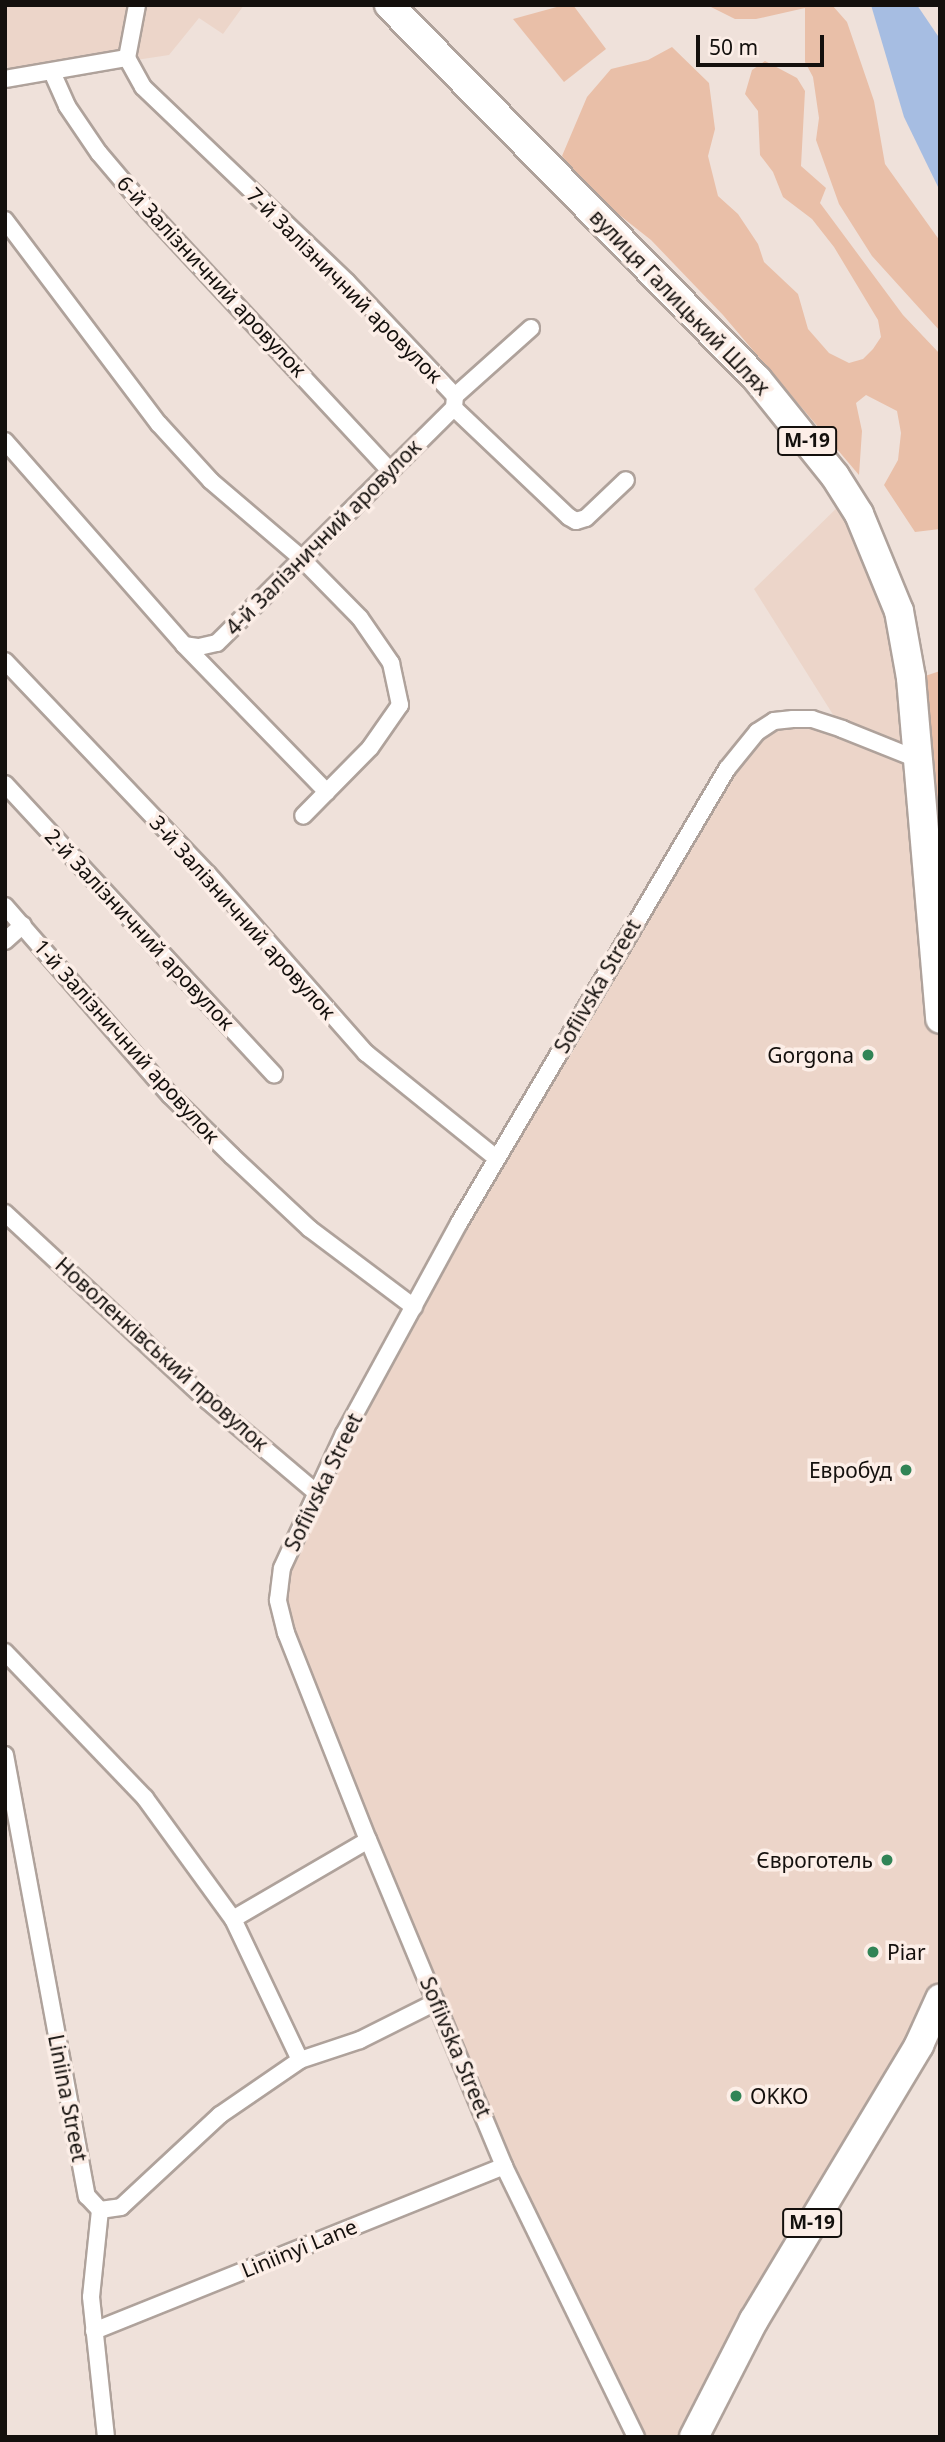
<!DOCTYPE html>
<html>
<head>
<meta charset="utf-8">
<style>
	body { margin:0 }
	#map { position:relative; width:945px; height:2442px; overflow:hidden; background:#efe1da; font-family:"Noto Sans",sans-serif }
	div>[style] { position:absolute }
	.industrial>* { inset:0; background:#ecd5c9 }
	.green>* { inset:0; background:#e9bfa8 }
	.water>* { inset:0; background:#a6bde2 }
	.roads { filter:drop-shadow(2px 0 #afa29b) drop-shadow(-2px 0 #afa29b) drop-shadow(0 2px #afa29b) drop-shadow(0 -2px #afa29b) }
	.minor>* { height:16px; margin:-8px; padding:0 8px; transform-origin:8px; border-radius:8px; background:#fff }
	.trunk>* { height:28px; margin:-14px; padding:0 14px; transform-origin:14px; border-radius:14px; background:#fff }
	.dots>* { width:19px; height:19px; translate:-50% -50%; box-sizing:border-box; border:4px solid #fceee7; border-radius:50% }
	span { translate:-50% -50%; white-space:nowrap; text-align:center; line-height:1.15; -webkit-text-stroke:7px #fceee7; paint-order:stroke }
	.shield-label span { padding:2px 5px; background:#fceee7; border:2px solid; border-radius:5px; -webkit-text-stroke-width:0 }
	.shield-label { font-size:19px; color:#14100d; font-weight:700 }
	.street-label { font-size:21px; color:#14100d }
	.poi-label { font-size:21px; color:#14100d }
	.right { translate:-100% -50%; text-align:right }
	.left { translate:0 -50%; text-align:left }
	.frame { position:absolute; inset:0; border:7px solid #14100d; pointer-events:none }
	.scale { position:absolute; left:696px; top:35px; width:128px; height:32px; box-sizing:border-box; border:4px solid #14100d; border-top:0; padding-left:9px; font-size:21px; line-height:24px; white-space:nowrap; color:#14100d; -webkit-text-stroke:5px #fceee7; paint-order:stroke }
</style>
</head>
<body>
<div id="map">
	<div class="industrial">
		<div style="clip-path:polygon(5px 5px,244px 5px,223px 34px,199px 18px,169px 55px,11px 79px,5px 58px)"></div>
		<div style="clip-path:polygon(851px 494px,900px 609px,940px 907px,940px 2008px,699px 2437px,633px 2437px,503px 2170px,284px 1636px,280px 1569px,342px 1432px,755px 729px,837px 721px,754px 589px)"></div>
	</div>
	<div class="green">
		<div style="clip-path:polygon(564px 5px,573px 5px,606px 49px,564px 82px,513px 19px)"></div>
		<div style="clip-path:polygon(707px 5px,832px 5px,847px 22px,874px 101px,885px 164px,940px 241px,940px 331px,872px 256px,839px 204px,816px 140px,819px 118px,813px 77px,805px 62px,805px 8px,756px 19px,735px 19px)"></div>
		<div style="clip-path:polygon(672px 47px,709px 83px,715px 129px,708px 156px,718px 196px,738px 214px,758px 244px,764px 262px,798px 294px,808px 329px,829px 353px,849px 363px,863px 359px,873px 349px,881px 337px,878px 320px,834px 247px,812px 219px,783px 197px,773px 172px,760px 155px,758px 111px,745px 94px,752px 70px,765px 61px,797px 78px,805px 91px,801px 166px,826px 188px,820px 203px,903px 315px,940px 354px,940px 529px,915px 532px,884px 485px,898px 460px,901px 433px,897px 411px,866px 395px,856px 403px,862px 431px,859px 475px,723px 315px,651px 240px,594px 195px,562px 156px,587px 97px,611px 69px,648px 60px)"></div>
		<div style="clip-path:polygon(940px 671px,940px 907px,916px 679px)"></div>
	</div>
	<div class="water">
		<div style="clip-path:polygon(871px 5px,917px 5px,940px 39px,940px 191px,904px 117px)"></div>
	</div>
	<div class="roads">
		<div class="minor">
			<div style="left:127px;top:58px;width:33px;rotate:61deg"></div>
			<div style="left:143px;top:87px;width:282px;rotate:43.7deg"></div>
			<div style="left:347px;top:282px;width:157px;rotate:46.5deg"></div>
			<div style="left:455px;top:396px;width:12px;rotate:95deg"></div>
			<div style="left:454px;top:408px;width:158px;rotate:43.5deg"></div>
			<div style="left:569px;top:517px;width:8px;rotate:30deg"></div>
			<div style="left:576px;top:521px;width:10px;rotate:-17deg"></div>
			<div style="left:586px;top:518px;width:55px;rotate:-43.5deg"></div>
			<div style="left:52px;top:72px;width:37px;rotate:66deg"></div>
			<div style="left:67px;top:106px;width:57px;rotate:55.8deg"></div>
			<div style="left:99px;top:153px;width:70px;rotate:49.7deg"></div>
			<div style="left:144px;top:206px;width:359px;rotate:47.1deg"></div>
			<div style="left:5px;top:79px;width:124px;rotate:-9.8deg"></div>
			<div style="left:127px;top:58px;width:54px;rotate:-79.3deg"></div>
			<div style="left:5px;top:220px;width:256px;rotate:53deg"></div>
			<div style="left:159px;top:424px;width:77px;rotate:47.6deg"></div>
			<div style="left:211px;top:481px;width:118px;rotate:40.5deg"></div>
			<div style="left:301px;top:558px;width:84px;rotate:45.5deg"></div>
			<div style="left:360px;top:618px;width:55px;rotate:55.4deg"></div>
			<div style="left:391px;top:663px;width:43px;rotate:77.9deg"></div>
			<div style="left:400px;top:705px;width:52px;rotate:124.9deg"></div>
			<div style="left:370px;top:748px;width:95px;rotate:134.6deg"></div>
			<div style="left:455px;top:396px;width:102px;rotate:-41.8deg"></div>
			<div style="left:5px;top:441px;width:271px;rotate:48.7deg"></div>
			<div style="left:184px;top:645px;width:15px;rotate:8deg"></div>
			<div style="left:199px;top:647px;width:18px;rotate:-13deg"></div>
			<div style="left:217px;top:643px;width:334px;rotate:-44.8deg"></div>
			<div style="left:184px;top:645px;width:205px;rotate:45.8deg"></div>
			<div style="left:5px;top:661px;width:294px;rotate:46.4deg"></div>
			<div style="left:208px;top:874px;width:239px;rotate:48.6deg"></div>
			<div style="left:366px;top:1053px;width:166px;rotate:38.9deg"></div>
			<div style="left:5px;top:784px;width:396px;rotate:47.2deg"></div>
			<div style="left:5px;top:906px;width:251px;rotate:48.9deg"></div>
			<div style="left:170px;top:1095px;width:87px;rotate:44.5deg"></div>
			<div style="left:232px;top:1156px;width:107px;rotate:43.1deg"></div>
			<div style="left:310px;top:1229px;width:130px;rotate:36.9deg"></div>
			<div style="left:5px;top:941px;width:24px;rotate:-42deg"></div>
			<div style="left:5px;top:1213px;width:275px;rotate:42.8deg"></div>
			<div style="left:207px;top:1400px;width:145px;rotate:40.3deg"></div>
			<div style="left:5px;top:1652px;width:202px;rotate:46.2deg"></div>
			<div style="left:145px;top:1798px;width:150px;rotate:54deg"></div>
			<div style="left:5px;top:1755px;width:449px;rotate:79.5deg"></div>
			<div style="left:87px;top:2196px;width:19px;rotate:47deg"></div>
			<div style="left:100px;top:2210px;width:87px;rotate:95.9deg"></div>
			<div style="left:91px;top:2297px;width:141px;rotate:83.9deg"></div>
			<div style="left:300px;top:2060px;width:156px;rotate:-115.4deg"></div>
			<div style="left:233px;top:1919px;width:156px;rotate:-30.3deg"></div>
			<div style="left:100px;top:2210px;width:21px;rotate:-8deg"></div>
			<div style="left:121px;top:2207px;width:135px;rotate:-42.9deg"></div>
			<div style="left:220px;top:2115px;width:97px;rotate:-34.5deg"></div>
			<div style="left:300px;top:2060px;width:63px;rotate:-18.4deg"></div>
			<div style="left:360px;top:2040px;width:85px;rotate:-26.6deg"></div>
			<div style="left:94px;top:2331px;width:442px;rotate:-21.9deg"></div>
			<div style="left:636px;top:2437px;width:301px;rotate:-116deg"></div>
			<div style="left:504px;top:2166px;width:353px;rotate:-112.6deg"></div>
			<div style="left:368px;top:1840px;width:223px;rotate:-111.6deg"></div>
			<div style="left:286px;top:1633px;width:34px;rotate:-104deg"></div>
			<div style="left:278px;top:1600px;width:32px;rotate:-83deg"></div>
			<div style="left:282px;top:1568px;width:148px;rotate:-65.2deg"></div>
			<div style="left:344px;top:1434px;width:240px;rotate:-61.4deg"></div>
			<div style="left:459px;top:1223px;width:527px;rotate:-59.45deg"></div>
			<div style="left:727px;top:769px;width:48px;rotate:-51deg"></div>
			<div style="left:757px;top:732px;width:20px;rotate:-33deg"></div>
			<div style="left:774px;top:721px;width:19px;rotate:-6deg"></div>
			<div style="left:793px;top:719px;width:19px"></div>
			<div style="left:812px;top:719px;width:32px;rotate:18deg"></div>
			<div style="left:842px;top:729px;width:81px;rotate:21.8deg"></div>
		</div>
		<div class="trunk">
			<div style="left:389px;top:5px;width:525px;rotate:45.46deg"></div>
			<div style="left:757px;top:379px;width:124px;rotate:51.2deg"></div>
			<div style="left:835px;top:476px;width:45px;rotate:57.7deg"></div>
			<div style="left:859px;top:514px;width:105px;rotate:67.6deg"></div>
			<div style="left:899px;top:611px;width:68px;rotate:79.8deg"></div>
			<div style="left:911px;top:678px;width:342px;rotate:85.1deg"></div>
			<div style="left:694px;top:2437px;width:131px;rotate:-62.9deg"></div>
			<div style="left:754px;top:2320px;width:321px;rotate:-59deg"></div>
			<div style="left:919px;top:2045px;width:51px;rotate:-65.5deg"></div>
		</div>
	</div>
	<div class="dots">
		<div style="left:868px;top:1055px;background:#318456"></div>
		<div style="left:906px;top:1470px;background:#318456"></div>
		<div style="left:887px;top:1860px;background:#318456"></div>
		<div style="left:873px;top:1952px;background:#318456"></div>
		<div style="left:736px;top:2096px;background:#318456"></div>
	</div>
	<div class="shield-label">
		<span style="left:807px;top:441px">М-19</span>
		<span style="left:812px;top:2223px">М-19</span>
	</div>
	<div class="street-label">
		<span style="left:212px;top:276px;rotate:47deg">6-й Залізничний аровулок</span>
		<span style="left:345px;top:285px;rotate:45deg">7-й Залізничний аровулок</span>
		<span style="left:680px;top:302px;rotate:46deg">вулиця Галицький Шлях</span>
		<span style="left:323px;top:537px;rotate:-45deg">4-й Залізничний аровулок</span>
		<span style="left:243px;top:917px;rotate:48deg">3-й Залізничний аровулок</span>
		<span style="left:140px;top:929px;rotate:47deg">2-й Залізничний аровулок</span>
		<span style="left:597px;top:986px;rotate:-60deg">Sofiivska Street</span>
		<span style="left:127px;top:1041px;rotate:48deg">1-й Залізничний аровулок</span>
		<span style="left:162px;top:1354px;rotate:42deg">Новоленківський провулок</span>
		<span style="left:323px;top:1482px;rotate:-64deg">Sofiivska Street</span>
		<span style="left:456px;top:2047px;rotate:67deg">Sofiivska Street</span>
		<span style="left:68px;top:2098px;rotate:79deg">Liniina Street</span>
		<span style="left:299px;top:2248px;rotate:-22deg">Liniinyi Lane</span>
	</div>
	<div class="poi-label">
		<span class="right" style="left:854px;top:1055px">Gorgona</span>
		<span class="right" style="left:892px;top:1470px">Евробуд</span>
		<span class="right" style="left:873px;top:1860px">Євроготель</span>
		<span class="left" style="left:887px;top:1952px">Piar</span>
		<span class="left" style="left:750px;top:2096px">OKKO</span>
	</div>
	<div class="frame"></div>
	<div class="scale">50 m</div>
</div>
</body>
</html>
